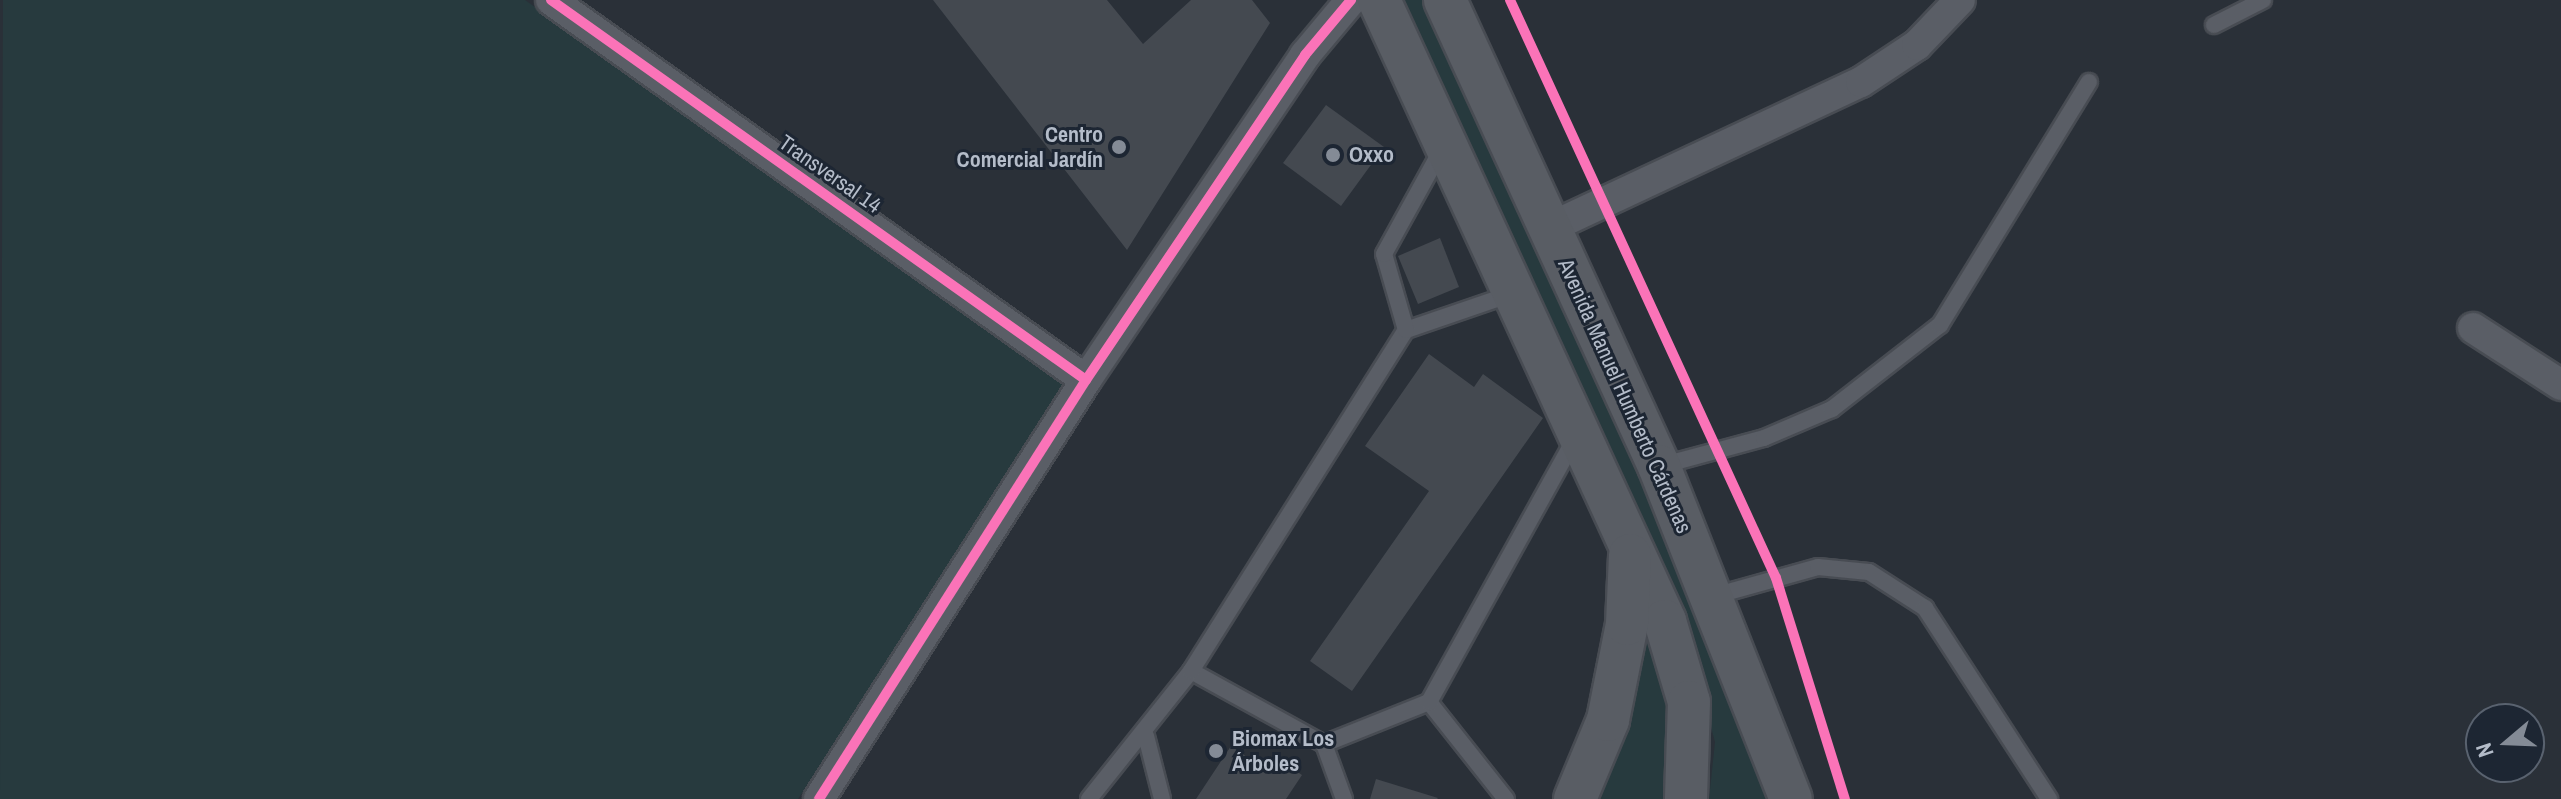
<!DOCTYPE html>
<html>
<head>
<meta charset="utf-8">
<style>
	body { margin:0 }
	#map { position:relative; width:2561px; height:799px; overflow:hidden; background:#2a3038; font-family:"Archivo Narrow",sans-serif }
	div>[style] { position:absolute }
	.green>* { inset:0; background:#273a3e }
	.building>* { inset:0; background:#444950 }
	.roads { filter:drop-shadow(2px 0 #484c53) drop-shadow(-2px 0 #484c53) drop-shadow(0 2px #484c53) drop-shadow(0 -2px #484c53) }
	.lane>* { height:16px; margin:-8px; padding:0 8px; transform-origin:8px; border-radius:8px; background:#5a5e66 }
	.street>* { height:30px; margin:-15px; padding:0 15px; transform-origin:15px; border-radius:15px; background:#5a5e66 }
	.secondary>* { height:42px; margin:-21px; padding:0 21px; transform-origin:21px; border-radius:21px; background:#595d64 }
	.cycleway>* { height:10px; margin:-5px; padding:0 5px; transform-origin:5px; border-radius:5px; background:#fb73b8 }
	.dots>* { width:22px; height:22px; translate:-50% -50%; box-sizing:border-box; border:4px solid #1d2633; border-radius:50% }
	span { translate:-50% -50%; white-space:nowrap; text-align:center; line-height:1.15; -webkit-text-stroke:6px #1d2633; paint-order:stroke }
	.poi-label { font-size:22px; color:#b4bcc9; font-weight:700 }
	.right { translate:-100% -50%; text-align:right }
	.left { translate:0 -50%; text-align:left }
	.street-label { font-size:22px; color:#b4bcc9 }
	.north { position:absolute; left:2465px; top:703px; width:80px; height:80px; box-sizing:border-box; background:#1d2633; border:2px solid #59626f; border-radius:50%; rotate:251deg; font-size:22px; font-weight:700; line-height:32px; text-align:center; color:#b4bcc9 }
	.north::after { content:''; display:block; margin:auto; width:28px; height:36px; background:#848b96; clip-path:polygon(50% 0,100% 100%,50% 72%,0 100%) }
</style>
</head>
<body>
<div id="map">
	<div class="green">
		<div style="clip-path:polygon(3px 0,525px 0,1067px 382px,798px 799px,0 799px)"></div>
		<div style="clip-path:polygon(1401px 0,1425px 0,1699px 603px,1770px 799px,1709px 799px,1715px 742px,1680px 611px)"></div>
		<div style="clip-path:polygon(1646px 631px,1668px 703px,1667px 787px,1664px 799px,1598px 799px,1623px 741px)"></div>
	</div>
	<div class="building">
		<div style="clip-path:polygon(933px 0,1107px 0,1143px 44px,1191px 0,1252px 0,1270px 23px,1127px 250px)"></div>
		<div style="clip-path:polygon(1326px 105px,1384px 147px,1341px 206px,1283px 163px)"></div>
		<div style="clip-path:polygon(1440px 238px,1459px 287px,1418px 304px,1398px 256px)"></div>
		<div style="clip-path:polygon(1429px 354px,1474px 387px,1483px 374px,1543px 418px,1352px 691px,1310px 661px,1429px 491px,1365px 446px)"></div>
		<div style="clip-path:polygon(1231px 746px,1260px 766px,1281px 761px,1302px 775px,1286px 799px,1196px 799px)"></div>
		<div style="clip-path:polygon(1376px 779px,1438px 798px,1437px 799px,1370px 799px)"></div>
	</div>
	<div class="roads">
		<div class="lane">
			<div style="left:2214px;top:25px;width:55px;rotate:-27deg"></div>
			<div style="left:1406px;top:330px;width:114px;rotate:-18.9deg"></div>
			<div style="left:1660px;top:466px;width:108px;rotate:-15.1deg"></div>
			<div style="left:1764px;top:438px;width:74px;rotate:-23.1deg"></div>
			<div style="left:1832px;top:409px;width:137px;rotate:-37.9deg"></div>
			<div style="left:1940px;top:325px;width:285px;rotate:-58.5deg"></div>
			<div style="left:1714px;top:596px;width:108px;rotate:-15.6deg"></div>
			<div style="left:1818px;top:567px;width:51px;rotate:5.6deg"></div>
			<div style="left:1869px;top:572px;width:67px;rotate:32.7deg"></div>
			<div style="left:1925px;top:608px;width:228px;rotate:57deg"></div>
			<div style="left:1191px;top:671px;width:152px;rotate:28.8deg"></div>
			<div style="left:1324px;top:744px;width:59px;rotate:70deg"></div>
			<div style="left:1429px;top:702px;width:124px;rotate:51.6deg"></div>
			<div style="left:1146px;top:736px;width:65px;rotate:75.7deg"></div>
			<div style="left:1324px;top:744px;width:113px;rotate:-21.8deg"></div>
			<div style="left:1429px;top:702px;width:303px;rotate:-61deg"></div>
			<div style="left:1089px;top:799px;width:164px;rotate:-51.4deg"></div>
			<div style="left:1191px;top:671px;width:403px;rotate:-57.8deg"></div>
			<div style="left:1406px;top:330px;width:79px;rotate:-106.1deg"></div>
			<div style="left:1384px;top:254px;width:122px;rotate:-61.1deg"></div>
		</div>
		<div class="street">
			<div style="left:551px;top:0;width:656px;rotate:35.39deg"></div>
			<div style="left:1549px;top:228px;width:344px;rotate:-25.1deg"></div>
			<div style="left:1861px;top:82px;width:67px;rotate:-33.5deg"></div>
			<div style="left:1917px;top:45px;width:62px;rotate:-46.3deg"></div>
			<div style="left:2473px;top:328px;width:105px;rotate:32.9deg"></div>
			<div style="left:819px;top:799px;width:497px;rotate:-57.5deg"></div>
			<div style="left:1086px;top:380px;width:392px;rotate:-56deg"></div>
			<div style="left:1305px;top:55px;width:72px;rotate:-50.1deg"></div>
		</div>
		<div class="secondary">
			<div style="left:1379px;top:0;width:684px;rotate:65.27deg"></div>
			<div style="left:1665px;top:621px;width:84px;rotate:73.5deg"></div>
			<div style="left:1689px;top:702px;width:97px;rotate:91.8deg"></div>
			<div style="left:1445px;top:0;width:513px;rotate:65.33deg"></div>
			<div style="left:1659px;top:466px;width:358px;rotate:68.4deg"></div>
			<div style="left:1575px;top:799px;width:86px;rotate:-67.3deg"></div>
			<div style="left:1608px;top:720px;width:98px;rotate:-78.8deg"></div>
			<div style="left:1627px;top:624px;width:69px;rotate:-87.5deg"></div>
		</div>
	</div>
	<div class="cycleway">
		<div style="left:551px;top:0;width:656px;rotate:35.39deg"></div>
		<div style="left:1510px;top:0;width:636px;rotate:65.29deg"></div>
		<div style="left:1776px;top:578px;width:232px;rotate:72.7deg"></div>
		<div style="left:819px;top:799px;width:497px;rotate:-57.5deg"></div>
		<div style="left:1086px;top:380px;width:392px;rotate:-56deg"></div>
		<div style="left:1305px;top:55px;width:72px;rotate:-50.1deg"></div>
	</div>
	<div class="dots">
		<div style="left:1119px;top:147px;background:#848b96"></div>
		<div style="left:1333px;top:155px;background:#848b96"></div>
		<div style="left:1216px;top:751px;background:#848b96"></div>
	</div>
	<div class="poi-label">
		<span class="right" style="left:1103px;top:147px">Centro<br>Comercial Jardín</span>
		<span class="left" style="left:1349px;top:155px">Oxxo</span>
		<span class="left" style="left:1232px;top:751px">Biomax Los<br>Árboles</span>
	</div>
	<div class="street-label">
		<span style="left:830px;top:174px;rotate:35deg">Transversal 14</span>
		<span style="left:1625px;top:396px;rotate:66deg">Avenida Manuel Humberto Cárdenas</span>
	</div>
	<div class="north">N</div>
</div>
</body>
</html>
